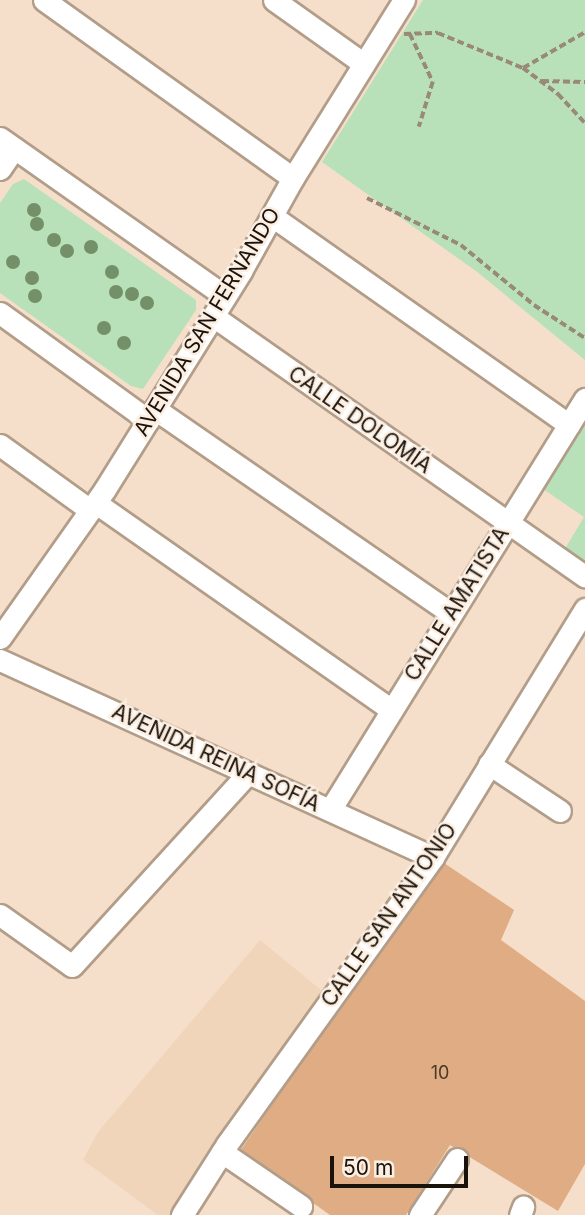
<!DOCTYPE html>
<html>
<head>
<meta charset="utf-8">
<style>
	body { margin:0 }
	#map { position:relative; width:585px; height:1215px; overflow:hidden; background:#f5dfca; font-family:Inter,sans-serif }
	div>[style] { position:absolute }
	.built>* { inset:0; background:#f0d5ba }
	.green>* { inset:0; background:#b8e1b9 }
	.building>* { inset:0; background:#dfac84 }
	.path>* { height:3.5px; margin-top:-1.75px; transform-origin:0; background:repeating-linear-gradient(90deg,#988979 0 7px,transparent 0 10.5px) }
	.roads { filter:drop-shadow(2px 0 #b29d89) drop-shadow(-2px 0 #b29d89) drop-shadow(0 2px #b29d89) drop-shadow(0 -2px #b29d89) }
	.minor>* { height:21px; margin:-10.5px; padding:0 10.5px; transform-origin:10.5px; border-radius:10.5px; background:#fff }
	.trees>* { width:14px; height:14px; margin:-7px; border-radius:50%; background:#739068 }
	span { translate:-50% -50%; white-space:nowrap; text-align:center; line-height:1.15; -webkit-text-stroke:5px #fceee1; paint-order:stroke }
	.number-label { font-size:18px; color:#4b3929 }
	.number-label span { -webkit-text-stroke-width:0 }
	.street-label { font-size:21px; color:#1a130b }
	.scale { position:absolute; left:330px; top:1156px; width:138px; height:32px; box-sizing:border-box; border:4px solid #1a130b; border-top:0; padding-left:9px; font-size:21px; line-height:24px; white-space:nowrap; color:#1a130b; -webkit-text-stroke:5px #fceee1; paint-order:stroke }
</style>
</head>
<body>
<div id="map">
	<div class="built">
		<div style="clip-path:polygon(260px 940px,331px 998px,183px 1215px,158px 1215px,83px 1160px,98px 1132px)"></div>
	</div>
	<div class="green">
		<div style="clip-path:polygon(423px 0,585px 0,585px 360px,476px 271px,322px 162px)"></div>
		<div style="clip-path:polygon(24px 179px,196px 300px,196px 310px,143px 389px,131px 386px,0 293px,0 203px,13px 184px)"></div>
		<div style="clip-path:polygon(585px 399px,585px 576px,559px 559px,584px 517px,533px 482px)"></div>
	</div>
	<div class="building">
		<div style="clip-path:polygon(441px 861px,514px 910px,501px 940px,585px 1001px,585px 1164px,558px 1211px,450px 1145px,406px 1215px,330px 1215px,240px 1151px)"></div>
	</div>
	<div class="path">
		<div style="left:404px;top:34px;width:34px;rotate:-2deg"></div>
		<div style="left:438px;top:33px;width:92px;rotate:22.4deg"></div>
		<div style="left:523px;top:68px;width:72px;rotate:-30.1deg"></div>
		<div style="left:410px;top:34px;width:53px;rotate:64.4deg"></div>
		<div style="left:433px;top:82px;width:47px;rotate:107.3deg"></div>
		<div style="left:523px;top:68px;width:44px;rotate:36.6deg"></div>
		<div style="left:558px;top:94px;width:40px;rotate:47deg"></div>
		<div style="left:542px;top:81px;width:43px;rotate:1.3deg"></div>
		<div style="left:367px;top:198px;width:105px;rotate:26.6deg"></div>
		<div style="left:461px;top:245px;width:94px;rotate:39.4deg"></div>
		<div style="left:534px;top:305px;width:61px;rotate:32.9deg"></div>
	</div>
	<div class="roads">
		<div class="minor">
			<div style="left:44px;top:0;width:306px;rotate:35.6deg"></div>
			<div style="left:274px;top:0;width:110px;rotate:35.4deg"></div>
			<div style="left:0;top:138px;width:275px;rotate:35.1deg"></div>
			<div style="left:0;top:169px;width:25px;rotate:-56deg"></div>
			<div style="left:272px;top:216px;width:363px;rotate:35.1deg"></div>
			<div style="left:0;top:313px;width:183px;rotate:35.9deg"></div>
			<div style="left:213px;top:316px;width:454px;rotate:35deg"></div>
			<div style="left:155px;top:409px;width:359px;rotate:34.6deg"></div>
			<div style="left:0;top:445px;width:111px;rotate:35.8deg"></div>
			<div style="left:96px;top:503px;width:359px;rotate:35deg"></div>
			<div style="left:0;top:638px;width:182px;rotate:-54.8deg"></div>
			<div style="left:105px;top:489px;width:257px;rotate:-58deg"></div>
			<div style="left:241px;top:271px;width:107px;rotate:-60.8deg"></div>
			<div style="left:293px;top:178px;width:210px;rotate:-58.1deg"></div>
			<div style="left:0;top:660px;width:476px;rotate:24.5deg"></div>
			<div style="left:489px;top:764px;width:85px;rotate:33.5deg"></div>
			<div style="left:330px;top:810px;width:484px;rotate:-58.2deg"></div>
			<div style="left:0;top:915px;width:88px;rotate:35.3deg"></div>
			<div style="left:72px;top:966px;width:261px;rotate:-47.6deg"></div>
			<div style="left:222px;top:1152px;width:96px;rotate:34.4deg"></div>
			<div style="left:182px;top:1215px;width:84px;rotate:-57.6deg"></div>
			<div style="left:227px;top:1144px;width:353px;rotate:-54.3deg"></div>
			<div style="left:433px;top:857px;width:291px;rotate:-58.5deg"></div>
			<div style="left:420px;top:1215px;width:67px;rotate:-56.5deg"></div>
			<div style="left:520px;top:1215px;width:9px;rotate:-69deg"></div>
		</div>
	</div>
	<div class="trees">
		<div style="left:34px;top:210px"></div>
		<div style="left:37px;top:224px"></div>
		<div style="left:54px;top:240px"></div>
		<div style="left:91px;top:247px"></div>
		<div style="left:67px;top:251px"></div>
		<div style="left:13px;top:262px"></div>
		<div style="left:112px;top:272px"></div>
		<div style="left:32px;top:278px"></div>
		<div style="left:116px;top:292px"></div>
		<div style="left:132px;top:294px"></div>
		<div style="left:35px;top:296px"></div>
		<div style="left:147px;top:303px"></div>
		<div style="left:104px;top:328px"></div>
		<div style="left:124px;top:343px"></div>
	</div>
	<div class="number-label">
		<span style="left:440px;top:1073px">10</span>
	</div>
	<div class="street-label">
		<span style="left:207px;top:322px;rotate:-59deg">AVENIDA SAN FERNANDO</span>
		<span style="left:360px;top:420px;rotate:35deg">CALLE DOLOMÍA</span>
		<span style="left:457px;top:604px;rotate:-58deg">CALLE AMATISTA</span>
		<span style="left:216px;top:758px;rotate:25deg">AVENIDA REINA SOFÍA</span>
		<span style="left:389px;top:915px;rotate:-55deg">CALLE SAN ANTONIO</span>
	</div>
	<div class="scale">50 m</div>
</div>
</body>
</html>
